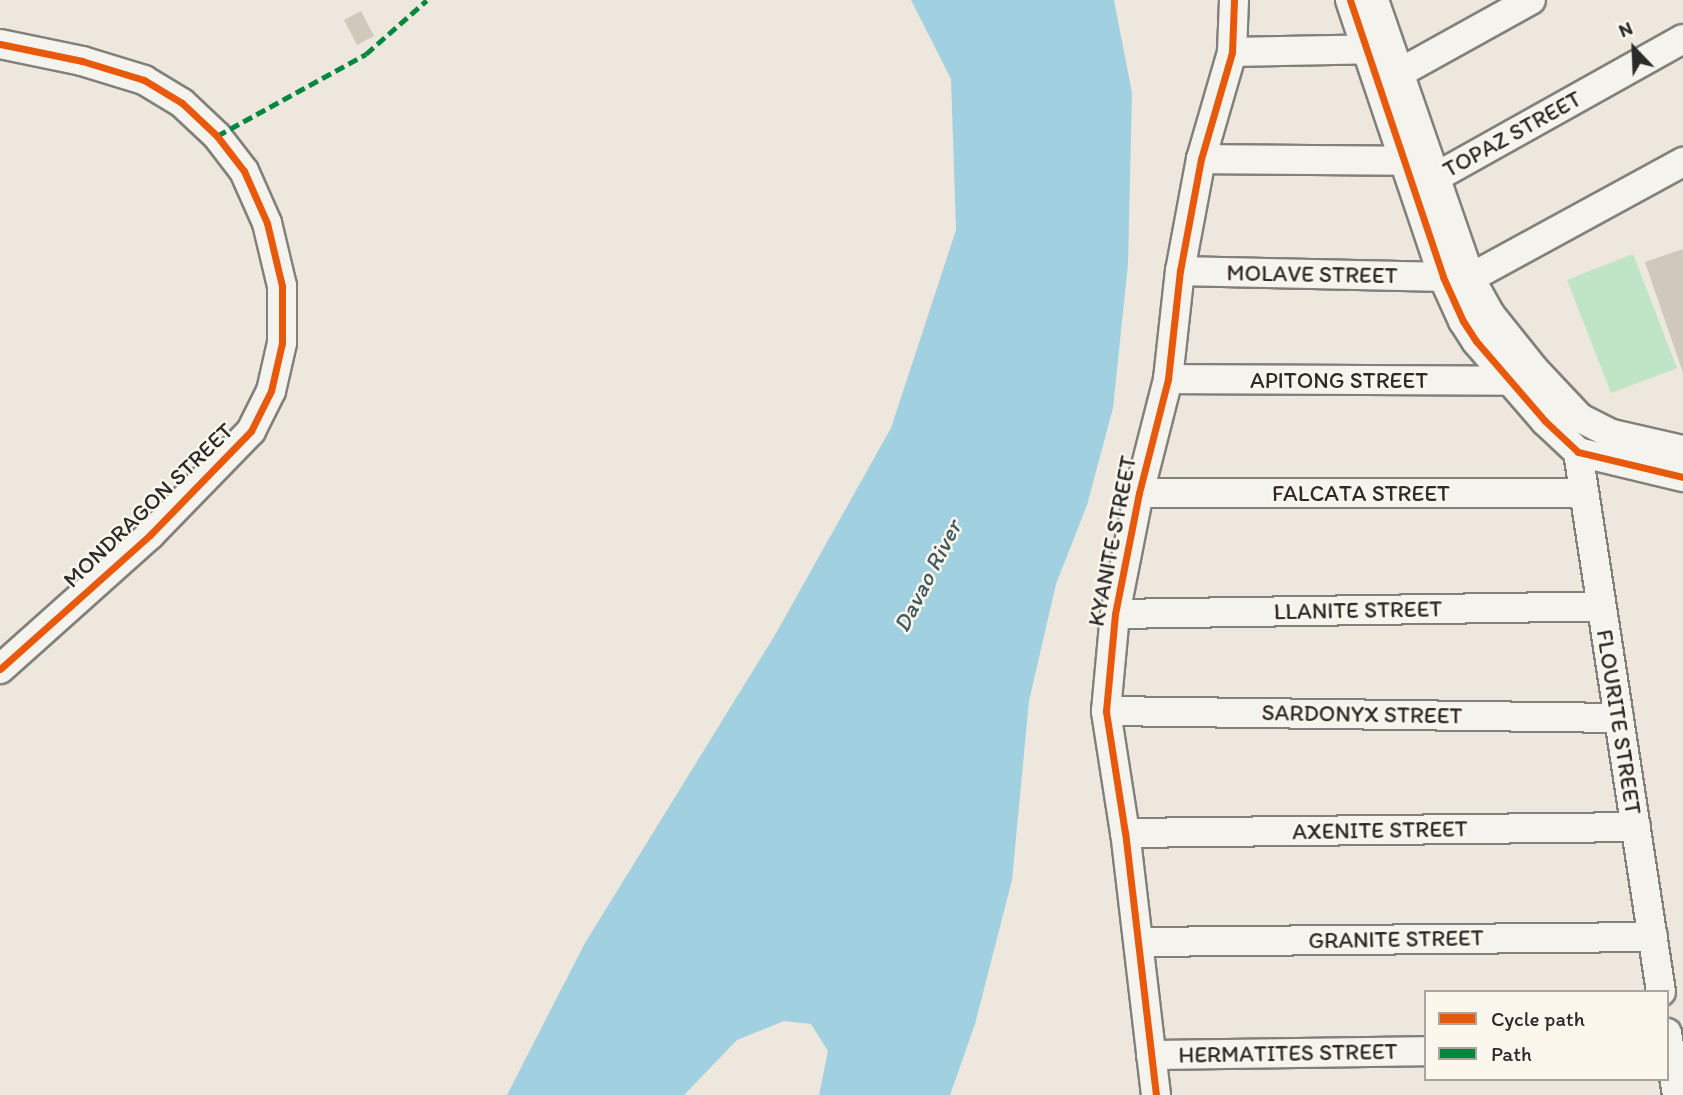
<!DOCTYPE html>
<html>
<head>
<meta charset="utf-8">
<style>
	body { margin:0 }
	#map { position:relative; width:1683px; height:1095px; overflow:hidden; background:#ede7dd; font-family:Itim,sans-serif }
	div>[style] { position:absolute }
	.green>* { inset:0; background:#c0e5c6 }
	.water>* { inset:0; background:#a1d0e0 }
	.stream>* { height:9px; margin:-4.5px; padding:0 4.5px; transform-origin:4.5px; border-radius:4.5px; background:#a1d0e0 }
	.building>* { inset:0; background:#d0c8ba }
	.roads { filter:drop-shadow(2px 0 #82807b) drop-shadow(-2px 0 #82807b) drop-shadow(0 2px #82807b) drop-shadow(0 -2px #82807b) }
	.minor>* { height:28px; margin:-14px; padding:0 14px; transform-origin:14px; border-radius:14px; background:#f5f3ee }
	.quiet>* { height:5px; margin-top:-2.5px; transform-origin:0; background:repeating-linear-gradient(90deg,#00873e 0 10px,transparent 0 15px) }
	.cycleway>* { height:7px; margin:-3.5px; padding:0 3.5px; transform-origin:3.5px; border-radius:3.5px; background:#e8590c }
	span { translate:-50% -50%; white-space:nowrap; text-align:center; line-height:1.15; -webkit-text-stroke:5px #fbf7ec; paint-order:stroke }
	.street-label { font-size:23px; color:#2b2b2b }
	.water-label { font-size:24px; color:#445a62; font-style:italic }
	.legend { position:absolute; left:1424px; top:990px; width:245px; height:91px; box-sizing:border-box; background:#fbf7ec; border:2px solid #a8a59f; margin:0; padding:9px 12px; list-style:none; font-size:21px; color:#2b2b2b }
	.legend li { display:flex; align-items:center; gap:14px; height:35px }
	.legend b { width:35px; border:2px solid #a8a59f }
	.north { position:absolute; left:1599px; top:14px; width:70px; height:70px; -webkit-text-stroke:5px #fbf7ec; paint-order:stroke; rotate:337deg; font-size:19px; font-weight:700; line-height:28px; text-align:center; color:#2b2b2b }
	.north::after { content:''; display:block; margin:auto; width:24px; height:32px; background:#2b2b2b; clip-path:polygon(50% 0,100% 100%,50% 72%,0 100%) }
</style>
</head>
<body>
<div id="map">
	<div class="green">
		<div style="clip-path:polygon(1633px 254px,1677px 368px,1611px 393px,1567px 280px)"></div>
	</div>
	<div class="water">
		<div style="clip-path:polygon(911px 0,1114px 0,1132px 93px,1128px 264px,1113px 408px,1087px 505px,1056px 584px,1029px 701px,1012px 880px,975px 1024px,950px 1095px,819px 1095px,828px 1051px,811px 1024px,784px 1021px,737px 1040px,684px 1095px,507px 1095px,585px 943px,775px 635px,891px 428px,956px 230px,951px 79px)"></div>
	</div>
	<div class="stream">
		<div style="left:1572px;top:429px;width:35px;rotate:27deg"></div>
	</div>
	<div class="building">
		<div style="clip-path:polygon(361px 11px,374px 36px,357px 45px,344px 20px)"></div>
		<div style="clip-path:polygon(1683px 249px,1683px 373px,1645px 262px)"></div>
	</div>
	<div class="roads">
		<div class="minor">
			<div style="left:1350px;top:0;width:292px;rotate:71.4deg"></div>
			<div style="left:1443px;top:277px;width:48px;rotate:65.6deg"></div>
			<div style="left:1463px;top:321px;width:24px;rotate:57deg"></div>
			<div style="left:1476px;top:341px;width:106px;rotate:49.2deg"></div>
			<div style="left:1545px;top:421px;width:45px;rotate:43.2deg"></div>
			<div style="left:1578px;top:452px;width:108px;rotate:13.4deg"></div>
			<div style="left:1374px;top:0;width:294px;rotate:70.9deg"></div>
			<div style="left:1470px;top:278px;width:41px;rotate:60.9deg"></div>
			<div style="left:1490px;top:314px;width:70px;rotate:51.3deg"></div>
			<div style="left:1534px;top:369px;width:67px;rotate:46.8deg"></div>
			<div style="left:1580px;top:418px;width:36px;rotate:27deg"></div>
			<div style="left:1612px;top:434px;width:73px;rotate:12.7deg"></div>
			<div style="left:0;top:44px;width:84px;rotate:11.7deg"></div>
			<div style="left:82px;top:61px;width:65px;rotate:17deg"></div>
			<div style="left:144px;top:80px;width:44px;rotate:31.2deg"></div>
			<div style="left:182px;top:103px;width:48px;rotate:43.3deg"></div>
			<div style="left:217px;top:136px;width:44px;rotate:52.4deg"></div>
			<div style="left:244px;top:171px;width:57px;rotate:66.1deg"></div>
			<div style="left:267px;top:223px;width:65px;rotate:76.6deg"></div>
			<div style="left:282px;top:286px;width:57px;rotate:90deg"></div>
			<div style="left:282px;top:343px;width:49px;rotate:102.9deg"></div>
			<div style="left:271px;top:391px;width:45px;rotate:116.6deg"></div>
			<div style="left:251px;top:431px;width:145px;rotate:134.2deg"></div>
			<div style="left:150px;top:535px;width:201px;rotate:138.2deg"></div>
			<div style="left:1232px;top:52px;width:151px;rotate:-1.1deg"></div>
			<div style="left:1383px;top:82px;width:169px;rotate:-29deg"></div>
			<div style="left:1201px;top:159px;width:221px;rotate:0.5deg"></div>
			<div style="left:1420px;top:186px;width:301px;rotate:-29.2deg"></div>
			<div style="left:1180px;top:271px;width:263px;rotate:1.3deg"></div>
			<div style="left:1470px;top:278px;width:243px;rotate:-28.6deg"></div>
			<div style="left:1168px;top:379px;width:342px;rotate:0.3deg"></div>
			<div style="left:1578px;top:452px;width:546px;rotate:81.26deg"></div>
			<div style="left:1139px;top:493px;width:445px"></div>
			<div style="left:1115px;top:614px;width:486px;rotate:-0.9deg"></div>
			<div style="left:1106px;top:711px;width:513px;rotate:0.78deg"></div>
			<div style="left:1125px;top:833px;width:511px;rotate:-0.67deg"></div>
			<div style="left:1139px;top:942px;width:514px;rotate:-0.56deg"></div>
			<div style="left:1667px;top:1033px;width:63px;rotate:80.8deg"></div>
			<div style="left:1151px;top:1055px;width:275px;rotate:-0.8deg"></div>
			<div style="left:1156px;top:1095px;width:264px;rotate:-96.7deg"></div>
			<div style="left:1125px;top:833px;width:123px;rotate:-98.9deg"></div>
			<div style="left:1106px;top:711px;width:97px;rotate:-84.7deg"></div>
			<div style="left:1115px;top:614px;width:123px;rotate:-78.8deg"></div>
			<div style="left:1139px;top:493px;width:118px;rotate:-75.7deg"></div>
			<div style="left:1168px;top:379px;width:109px;rotate:-83.7deg"></div>
			<div style="left:1180px;top:271px;width:114px;rotate:-79.4deg"></div>
			<div style="left:1201px;top:159px;width:111px;rotate:-73.8deg"></div>
			<div style="left:1232px;top:52px;width:52px;rotate:-87.8deg"></div>
		</div>
	</div>
	<div class="quiet">
		<div style="left:217px;top:136px;width:170px;rotate:-28.8deg"></div>
		<div style="left:366px;top:54px;width:81px;rotate:-41.5deg"></div>
	</div>
	<div class="cycleway">
		<div style="left:1350px;top:0;width:292px;rotate:71.4deg"></div>
		<div style="left:1443px;top:277px;width:48px;rotate:65.6deg"></div>
		<div style="left:1463px;top:321px;width:24px;rotate:57deg"></div>
		<div style="left:1476px;top:341px;width:106px;rotate:49.2deg"></div>
		<div style="left:1545px;top:421px;width:45px;rotate:43.2deg"></div>
		<div style="left:1578px;top:452px;width:108px;rotate:13.4deg"></div>
		<div style="left:0;top:44px;width:84px;rotate:11.7deg"></div>
		<div style="left:82px;top:61px;width:65px;rotate:17deg"></div>
		<div style="left:144px;top:80px;width:44px;rotate:31.2deg"></div>
		<div style="left:182px;top:103px;width:48px;rotate:43.3deg"></div>
		<div style="left:217px;top:136px;width:44px;rotate:52.4deg"></div>
		<div style="left:244px;top:171px;width:57px;rotate:66.1deg"></div>
		<div style="left:267px;top:223px;width:65px;rotate:76.6deg"></div>
		<div style="left:282px;top:286px;width:57px;rotate:90deg"></div>
		<div style="left:282px;top:343px;width:49px;rotate:102.9deg"></div>
		<div style="left:271px;top:391px;width:45px;rotate:116.6deg"></div>
		<div style="left:251px;top:431px;width:145px;rotate:134.2deg"></div>
		<div style="left:150px;top:535px;width:201px;rotate:138.2deg"></div>
		<div style="left:1156px;top:1095px;width:264px;rotate:-96.7deg"></div>
		<div style="left:1125px;top:833px;width:123px;rotate:-98.9deg"></div>
		<div style="left:1106px;top:711px;width:97px;rotate:-84.7deg"></div>
		<div style="left:1115px;top:614px;width:123px;rotate:-78.8deg"></div>
		<div style="left:1139px;top:493px;width:118px;rotate:-75.7deg"></div>
		<div style="left:1168px;top:379px;width:109px;rotate:-83.7deg"></div>
		<div style="left:1180px;top:271px;width:114px;rotate:-79.4deg"></div>
		<div style="left:1201px;top:159px;width:111px;rotate:-73.8deg"></div>
		<div style="left:1232px;top:52px;width:52px;rotate:-87.8deg"></div>
	</div>
	<div class="street-label">
		<span style="left:1512px;top:134px;rotate:-29deg">TOPAZ STREET</span>
		<span style="left:1312px;top:274px;rotate:1deg">MOLAVE STREET</span>
		<span style="left:1339px;top:380px">APITONG STREET</span>
		<span style="left:1361px;top:493px">FALCATA STREET</span>
		<span style="left:148px;top:505px;rotate:-44deg">MONDRAGON STREET</span>
		<span style="left:1112px;top:541px;rotate:-79deg">KYANITE STREET</span>
		<span style="left:1358px;top:610px;rotate:-1deg">LLANITE STREET</span>
		<span style="left:1362px;top:714px;rotate:1deg">SARDONYX STREET</span>
		<span style="left:1619px;top:722px;rotate:81deg">FLOURITE STREET</span>
		<span style="left:1380px;top:830px;rotate:-1deg">AXENITE STREET</span>
		<span style="left:1396px;top:939px;rotate:-1deg">GRANITE STREET</span>
		<span style="left:1288px;top:1053px;rotate:-1deg">HERMATITES STREET</span>
	</div>
	<div class="water-label">
		<span style="left:927px;top:576px;rotate:-63deg">Davao River</span>
	</div>
	<ul class="legend">
	<li><b style="height:9px;background:#e8590c"></b>Cycle path</li>
	<li><b style="height:9px;background:#00873e"></b>Path</li>
	</ul>
	<div class="north">N</div>
</div>
</body>
</html>
